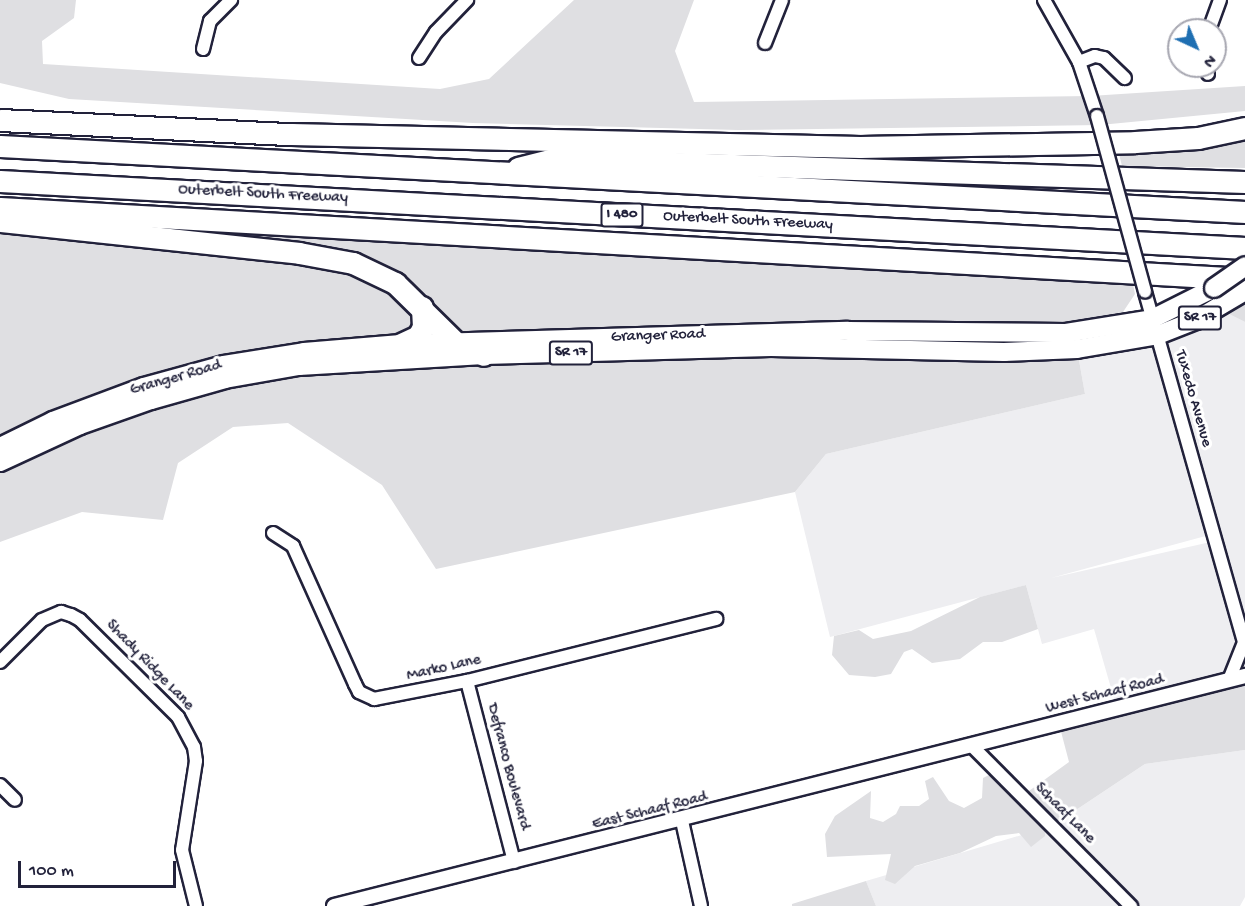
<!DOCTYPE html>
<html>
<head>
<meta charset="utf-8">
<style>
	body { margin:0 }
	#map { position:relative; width:1245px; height:906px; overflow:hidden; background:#fff; font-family:"Gochi Hand",sans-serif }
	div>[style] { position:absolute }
	.built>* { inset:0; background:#eeeef1 }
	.green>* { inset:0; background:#dfdfe2 }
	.roads { filter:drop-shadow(2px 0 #22223b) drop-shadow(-2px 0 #22223b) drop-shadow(0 2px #22223b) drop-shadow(0 -2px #22223b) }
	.minor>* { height:12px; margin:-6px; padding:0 6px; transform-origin:6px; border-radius:6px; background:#fff }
	.tertiary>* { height:14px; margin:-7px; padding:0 7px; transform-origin:7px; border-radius:7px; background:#fff }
	.primary>* { height:18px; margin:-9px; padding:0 9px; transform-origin:9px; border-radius:9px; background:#fff }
	.motorway>* { height:21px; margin:-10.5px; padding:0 10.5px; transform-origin:10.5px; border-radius:10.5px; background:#fff }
	.bridges { filter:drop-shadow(2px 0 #22223b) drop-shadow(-2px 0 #22223b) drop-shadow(0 2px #22223b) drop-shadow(0 -2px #22223b) }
	.minor-bridge>* { height:12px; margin:-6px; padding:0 6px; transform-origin:6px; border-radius:6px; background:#fff }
	.primary-bridge>* { height:18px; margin:-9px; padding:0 9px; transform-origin:9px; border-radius:9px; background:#fff }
	span { translate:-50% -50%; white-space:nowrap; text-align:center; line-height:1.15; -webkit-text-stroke:6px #fff; paint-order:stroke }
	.shield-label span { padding:2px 4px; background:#fff; border:2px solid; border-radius:4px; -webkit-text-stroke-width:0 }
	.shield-label { font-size:15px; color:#22223b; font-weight:700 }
	.street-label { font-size:16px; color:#22223b }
	.north { position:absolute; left:1167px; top:18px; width:60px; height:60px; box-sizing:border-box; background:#fff; border:2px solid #a7a7b1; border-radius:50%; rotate:136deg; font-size:16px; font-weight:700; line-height:24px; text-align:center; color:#22223b }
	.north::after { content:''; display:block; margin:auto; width:21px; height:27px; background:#1f6fb2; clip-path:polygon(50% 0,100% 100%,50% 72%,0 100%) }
	.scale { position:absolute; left:18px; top:861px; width:158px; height:27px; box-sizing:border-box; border:3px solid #22223b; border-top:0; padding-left:8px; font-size:18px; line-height:21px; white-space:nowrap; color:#22223b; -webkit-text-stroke:4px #fff; paint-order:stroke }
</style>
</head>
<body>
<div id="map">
	<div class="built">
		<div style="clip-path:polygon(evenodd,1217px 308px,1245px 322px,1245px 676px,1117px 709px,1094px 629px,1042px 644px,1026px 585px,830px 637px,795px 492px,826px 454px,1085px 394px,1077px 349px,1217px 308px,1213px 534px,1215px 541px,1051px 578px,1213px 534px)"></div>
		<div style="clip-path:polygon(1245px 750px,1245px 897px,1240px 906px,876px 906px,866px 881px,1052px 826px,1145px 764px)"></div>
	</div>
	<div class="green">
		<div style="clip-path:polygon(0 0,76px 0,74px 18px,42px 41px,43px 64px,440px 89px,489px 79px,574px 0,694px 0,675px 51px,694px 102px,1090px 96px,1245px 86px,1245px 111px,1100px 125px,738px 130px,473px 123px,69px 99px,0 83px)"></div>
		<div style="clip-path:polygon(1245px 137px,1245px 168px,1122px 166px,1118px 150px)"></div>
		<div style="clip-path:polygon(0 221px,326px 257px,418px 302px,418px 336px,344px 347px,0 447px)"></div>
		<div style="clip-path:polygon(159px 228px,1133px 284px,1135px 294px,1123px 312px,1066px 322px,909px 321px,645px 327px,517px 334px,457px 333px,403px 280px)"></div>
		<div style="clip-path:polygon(1245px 291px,1245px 322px,1217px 308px)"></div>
		<div style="clip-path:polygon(1077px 349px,1085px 394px,826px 454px,795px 492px,436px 569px,382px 485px,288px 423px,233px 427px,178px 463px,163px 520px,82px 512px,0 542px,0 462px,42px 441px,299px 366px)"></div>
		<div style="clip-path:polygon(1026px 585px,1038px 629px,1002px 642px,983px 642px,960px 659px,932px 663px,912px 649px,904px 652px,891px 674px,875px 677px,849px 675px,832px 655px,834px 636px,859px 630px,873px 639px,911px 631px,980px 597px)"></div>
		<div style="clip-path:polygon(1245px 676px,1245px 750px,1145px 764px,1052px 826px,1022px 796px,1069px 762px,1059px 724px)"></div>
		<div style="clip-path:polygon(991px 774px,1045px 828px,1045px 836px,1031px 847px,1019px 833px,996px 836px,960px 853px,915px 866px,895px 884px,885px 880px,891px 854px,827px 857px,825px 834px,835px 816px,871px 791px,870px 818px,883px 822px,896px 814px,900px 806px,919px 806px,929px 799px,925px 781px,933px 777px,949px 801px,964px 808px,982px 798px,983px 778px)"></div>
		<div style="clip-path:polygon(866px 881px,876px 906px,792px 906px,792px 904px)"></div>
	</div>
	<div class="roads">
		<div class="minor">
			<div style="left:1044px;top:0;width:71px;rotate:60.6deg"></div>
			<div style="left:1079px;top:62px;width:57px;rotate:71.6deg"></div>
			<div style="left:1209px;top:30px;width:32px;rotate:-70deg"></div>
			<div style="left:765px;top:43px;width:46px;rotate:-68.4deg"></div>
			<div style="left:203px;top:49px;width:29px;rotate:-76deg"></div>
			<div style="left:210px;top:21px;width:30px;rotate:-45deg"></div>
			<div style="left:419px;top:58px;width:31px;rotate:-57deg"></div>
			<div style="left:436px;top:32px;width:45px;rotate:-45.9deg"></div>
			<div style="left:1079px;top:62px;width:17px;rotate:-21deg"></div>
			<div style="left:1095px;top:56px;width:9px;rotate:13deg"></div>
			<div style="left:1104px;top:58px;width:29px;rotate:44deg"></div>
			<div style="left:1206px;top:66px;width:8px;rotate:76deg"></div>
			<div style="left:1145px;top:292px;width:364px;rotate:74.2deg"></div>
			<div style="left:273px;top:533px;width:24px;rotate:33deg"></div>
			<div style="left:293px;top:546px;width:151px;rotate:65.8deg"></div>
			<div style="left:355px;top:684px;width:9px;rotate:63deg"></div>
			<div style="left:359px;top:692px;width:17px;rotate:25deg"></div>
			<div style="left:374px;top:699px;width:95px;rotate:-11deg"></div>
			<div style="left:467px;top:681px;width:257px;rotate:-14deg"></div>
			<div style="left:0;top:662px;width:59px;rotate:-45deg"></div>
			<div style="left:42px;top:620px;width:21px;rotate:-23deg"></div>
			<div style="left:61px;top:612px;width:10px;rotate:17deg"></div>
			<div style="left:71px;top:615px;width:10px;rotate:29deg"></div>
			<div style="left:80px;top:620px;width:138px;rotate:44.7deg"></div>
			<div style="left:178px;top:717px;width:34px;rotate:62deg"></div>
			<div style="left:194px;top:747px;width:14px;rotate:82deg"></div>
			<div style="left:196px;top:761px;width:90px;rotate:98.9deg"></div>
			<div style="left:182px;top:850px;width:58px;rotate:76deg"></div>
			<div style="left:1229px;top:680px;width:43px;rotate:-68.2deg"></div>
			<div style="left:467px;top:681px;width:187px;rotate:75.4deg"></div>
			<div style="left:972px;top:746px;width:226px;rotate:45.2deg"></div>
			<div style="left:0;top:785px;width:21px;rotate:45deg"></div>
			<div style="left:682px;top:821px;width:87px;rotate:77.4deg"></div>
		</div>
		<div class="tertiary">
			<div style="left:334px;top:906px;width:940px;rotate:-14.17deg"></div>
		</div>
		<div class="primary">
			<div style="left:0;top:447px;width:59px;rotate:-26.1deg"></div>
			<div style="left:53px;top:421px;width:97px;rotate:-20.5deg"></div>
			<div style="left:144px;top:387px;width:83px;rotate:-15.4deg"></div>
			<div style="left:224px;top:365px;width:81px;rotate:-9.2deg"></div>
			<div style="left:304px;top:352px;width:97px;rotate:-4.7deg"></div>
			<div style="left:401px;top:344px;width:447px;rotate:-1.7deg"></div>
			<div style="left:848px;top:331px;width:218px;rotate:0.5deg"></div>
			<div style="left:1066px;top:333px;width:87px;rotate:-9.2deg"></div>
			<div style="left:1152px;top:319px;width:69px;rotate:-26.6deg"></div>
			<div style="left:0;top:462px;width:88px;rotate:-24.8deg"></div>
			<div style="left:80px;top:425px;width:75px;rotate:-19.4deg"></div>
			<div style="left:151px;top:400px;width:77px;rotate:-15.8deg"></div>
			<div style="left:225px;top:379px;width:75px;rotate:-10deg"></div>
			<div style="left:299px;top:366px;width:185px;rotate:-3.4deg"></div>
			<div style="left:484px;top:355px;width:287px;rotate:-1.6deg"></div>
			<div style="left:771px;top:347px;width:233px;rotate:1.2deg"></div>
			<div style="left:1004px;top:352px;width:73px;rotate:-2.4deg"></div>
			<div style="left:1077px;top:349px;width:82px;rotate:-9.8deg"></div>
			<div style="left:1158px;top:335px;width:41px;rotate:-21.5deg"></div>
			<div style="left:1196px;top:320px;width:57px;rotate:-30.6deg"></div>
		</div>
		<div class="motorway">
			<div style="left:0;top:120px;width:291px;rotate:2.8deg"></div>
			<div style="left:291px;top:134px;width:569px;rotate:1.31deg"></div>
			<div style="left:860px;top:147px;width:275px;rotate:-1deg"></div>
			<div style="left:1135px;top:142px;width:63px;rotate:-3.6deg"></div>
			<div style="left:1198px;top:138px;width:48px;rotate:-12deg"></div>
			<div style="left:0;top:146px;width:1247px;rotate:3.03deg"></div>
			<div style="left:518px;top:168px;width:38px;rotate:-14deg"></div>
			<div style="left:555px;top:159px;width:690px;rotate:1.91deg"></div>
			<div style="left:0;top:181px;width:1247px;rotate:3.08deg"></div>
			<div style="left:0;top:208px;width:1247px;rotate:3.26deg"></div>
			<div style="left:1px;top:221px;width:300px;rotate:6.1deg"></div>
			<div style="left:299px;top:253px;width:55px;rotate:10.5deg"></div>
			<div style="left:353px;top:263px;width:47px;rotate:25.5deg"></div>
			<div style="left:395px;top:283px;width:86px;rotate:44.5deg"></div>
			<div style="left:456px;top:343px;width:30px;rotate:23deg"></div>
			<div style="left:401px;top:344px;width:19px;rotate:-25deg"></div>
			<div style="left:418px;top:336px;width:10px;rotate:-61deg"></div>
			<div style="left:423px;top:327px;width:20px;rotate:-93deg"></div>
		</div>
	</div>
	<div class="bridges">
		<div class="minor-bridge">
			<div style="left:1097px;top:116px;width:182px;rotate:74.7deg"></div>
		</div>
		<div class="primary-bridge">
			<div style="left:1214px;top:288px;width:38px;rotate:-35deg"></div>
		</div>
	</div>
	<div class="shield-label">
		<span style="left:622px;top:215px">I 480</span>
		<span style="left:1200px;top:318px">SR 17</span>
		<span style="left:571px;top:353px">SR 17</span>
	</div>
	<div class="street-label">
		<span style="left:263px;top:195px;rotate:3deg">Outerbelt South Freeway</span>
		<span style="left:748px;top:222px;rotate:3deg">Outerbelt South Freeway</span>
		<span style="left:658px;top:337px;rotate:-2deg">Granger Road</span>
		<span style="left:176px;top:379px;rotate:-16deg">Granger Road</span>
		<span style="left:1192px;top:399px;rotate:74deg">Tuxedo Avenue</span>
		<span style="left:149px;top:666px;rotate:46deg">Shady Ridge Lane</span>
		<span style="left:444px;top:669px;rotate:-13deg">Marko Lane</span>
		<span style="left:1105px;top:695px;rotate:-14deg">West Schaaf Road</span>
		<span style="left:507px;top:767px;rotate:75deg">Defranco Boulevard</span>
		<span style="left:650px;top:812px;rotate:-14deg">East Schaaf Road</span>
		<span style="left:1064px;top:814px;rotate:45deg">Schaaf Lane</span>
	</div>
	<div class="north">N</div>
	<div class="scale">100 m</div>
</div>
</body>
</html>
